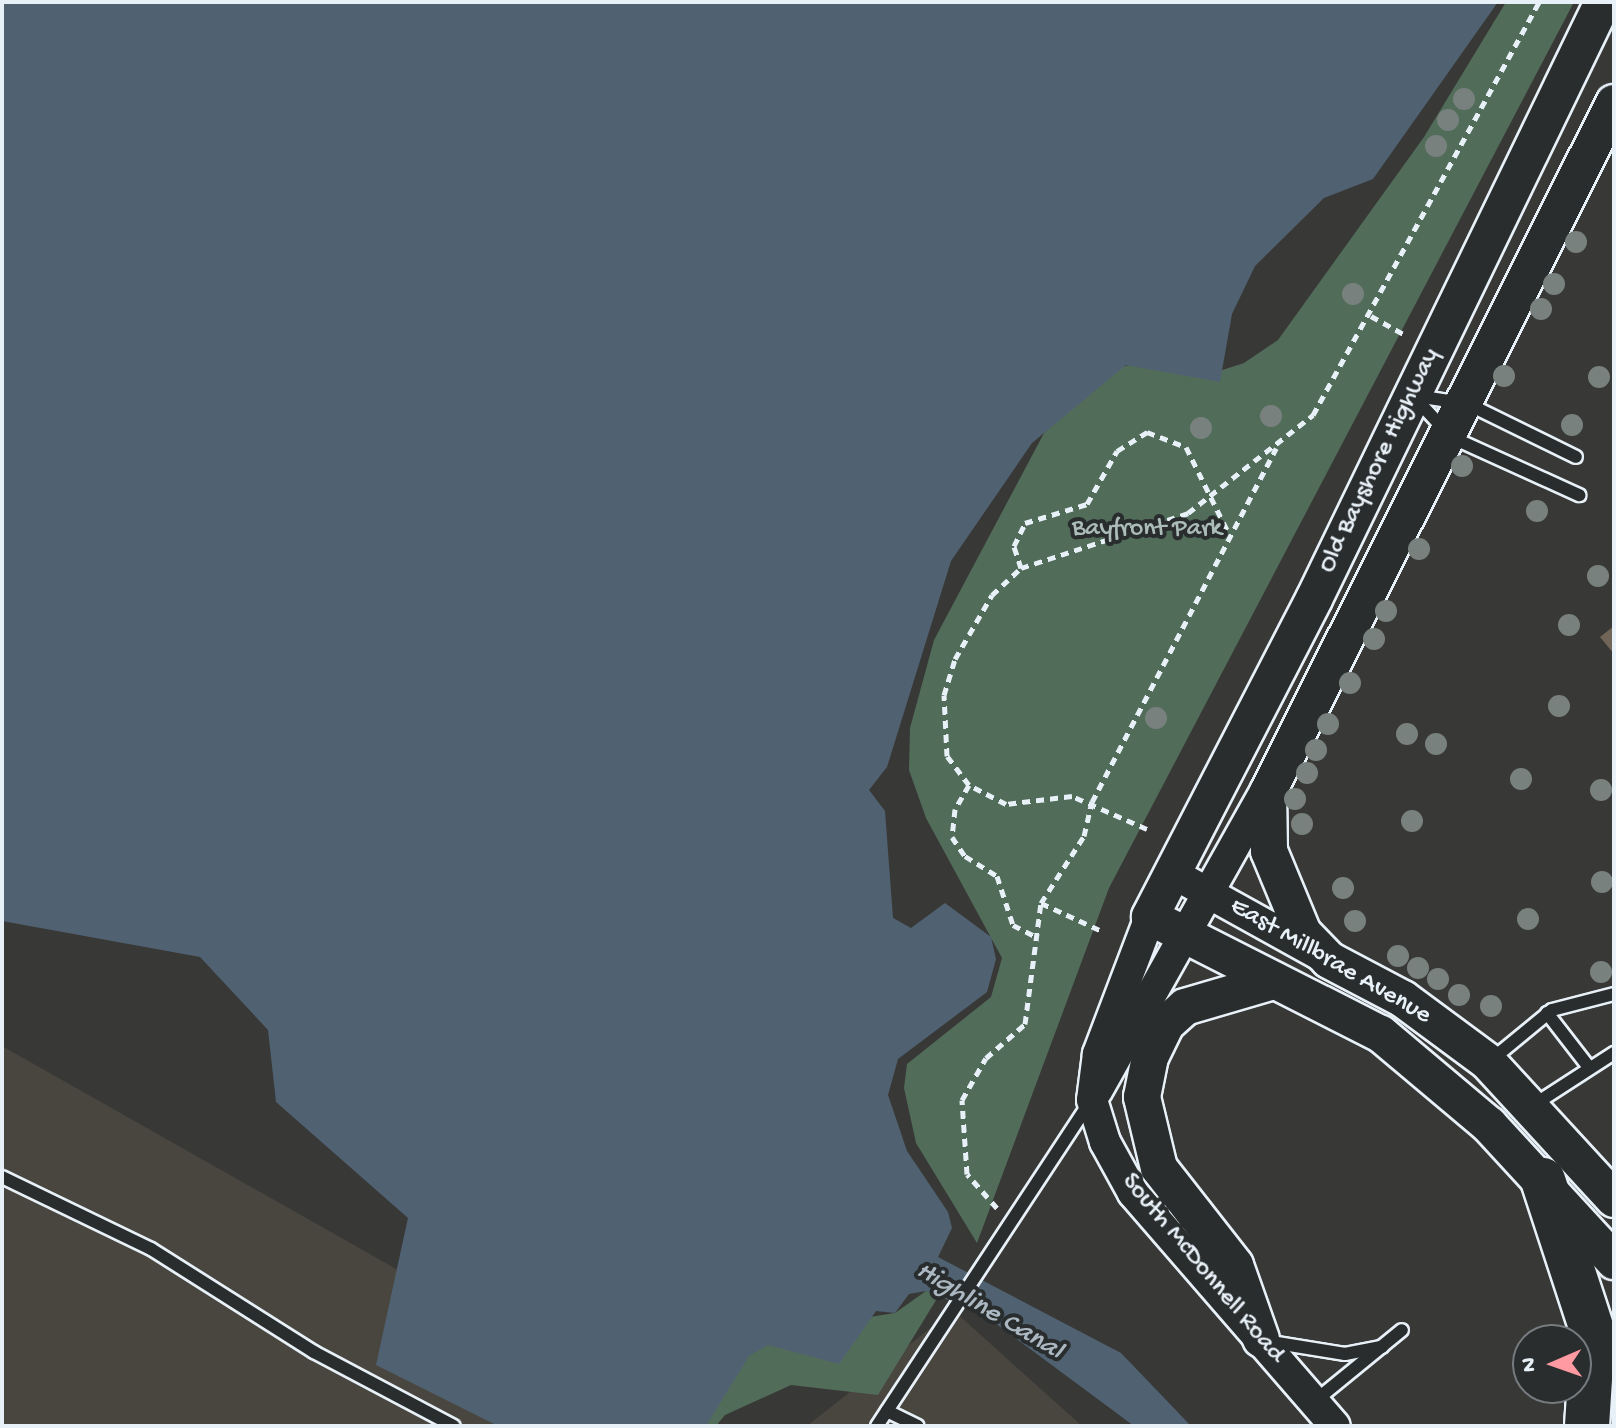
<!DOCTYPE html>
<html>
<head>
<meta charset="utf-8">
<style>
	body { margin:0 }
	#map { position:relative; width:1616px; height:1428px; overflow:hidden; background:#383836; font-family:"Gochi Hand",sans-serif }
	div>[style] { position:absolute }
	.built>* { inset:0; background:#494640 }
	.green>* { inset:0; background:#526c5a }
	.water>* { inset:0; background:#506272 }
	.building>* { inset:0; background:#716557 }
	.path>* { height:5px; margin-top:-2.5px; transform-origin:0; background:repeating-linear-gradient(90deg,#e8f1f8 0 8px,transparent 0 14px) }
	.roads { filter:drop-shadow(2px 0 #e8f1f8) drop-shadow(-2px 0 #e8f1f8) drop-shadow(0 2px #e8f1f8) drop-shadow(0 -2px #e8f1f8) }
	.service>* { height:12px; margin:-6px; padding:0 6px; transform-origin:6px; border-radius:6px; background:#2a2d2e }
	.tertiary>* { height:30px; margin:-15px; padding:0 15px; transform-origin:15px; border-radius:15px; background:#2a2d2e }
	.secondary>* { height:36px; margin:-18px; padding:0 18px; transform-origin:18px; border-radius:18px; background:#2a2d2e }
	.motorway>* { height:44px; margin:-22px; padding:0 22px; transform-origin:22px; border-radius:22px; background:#2a2d2e }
	.trees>* { width:22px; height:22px; margin:-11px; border-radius:50%; background:#78817e }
	span { translate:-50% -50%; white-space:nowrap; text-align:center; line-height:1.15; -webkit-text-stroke:8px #2a2d2e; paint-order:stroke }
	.street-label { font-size:26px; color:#e8f1f8 }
	.park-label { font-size:26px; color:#acbcb9 }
	.water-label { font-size:28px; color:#abb8c2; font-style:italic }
	.frame { position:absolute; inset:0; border:4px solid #e8f1f8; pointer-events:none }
	.north { position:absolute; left:1512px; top:1324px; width:80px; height:80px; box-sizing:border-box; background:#2a2d2e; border:2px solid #767b7f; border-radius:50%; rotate:268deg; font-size:22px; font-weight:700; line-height:32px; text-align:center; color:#e8f1f8 }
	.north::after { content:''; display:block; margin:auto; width:28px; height:36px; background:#ff9aa2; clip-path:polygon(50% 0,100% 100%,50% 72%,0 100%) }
</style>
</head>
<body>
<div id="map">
	<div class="built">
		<div style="clip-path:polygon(2px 1046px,674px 1426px,2px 1426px)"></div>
		<div style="clip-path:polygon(953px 1310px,1082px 1426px,807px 1426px)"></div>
	</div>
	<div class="green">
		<div style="clip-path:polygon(1506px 2px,1574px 2px,1109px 888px,977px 1243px,916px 1143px,904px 1088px,907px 1064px,991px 997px,1002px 958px,926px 818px,909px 770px,910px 728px,934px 640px,1068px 388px,1136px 362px,1207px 375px,1244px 363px,1278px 340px,1424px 137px)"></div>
		<div style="clip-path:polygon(926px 1291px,941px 1292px,878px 1395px,791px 1385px,725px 1415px,716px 1426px,661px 1426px,737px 1338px,895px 1313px)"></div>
	</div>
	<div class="water">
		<div style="clip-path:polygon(2px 2px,1498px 2px,1373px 179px,1324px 198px,1255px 266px,1232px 314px,1220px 382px,1126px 365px,1032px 443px,951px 561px,887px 767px,869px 790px,885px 811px,893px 918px,911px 928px,945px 903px,991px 937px,996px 959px,987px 992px,898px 1059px,888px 1095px,907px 1151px,948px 1212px,952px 1228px,938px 1257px,1121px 1353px,1191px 1426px,1134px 1426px,983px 1314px,926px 1291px,909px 1294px,895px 1313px,876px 1311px,839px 1364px,768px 1345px,749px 1356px,706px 1426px,498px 1426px,376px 1365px,408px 1218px,276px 1102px,268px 1030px,200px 957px,2px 921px)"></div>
	</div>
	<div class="building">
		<div style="clip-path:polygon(1614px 626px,1614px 654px,1600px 637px)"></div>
	</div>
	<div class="path">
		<div style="left:1371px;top:316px;width:41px;rotate:29.1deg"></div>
		<div style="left:1021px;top:568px;width:23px;rotate:-108deg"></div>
		<div style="left:1014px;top:546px;width:25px;rotate:-64deg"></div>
		<div style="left:1025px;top:523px;width:65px;rotate:-17deg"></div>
		<div style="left:1087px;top:504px;width:61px;rotate:-60.5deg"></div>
		<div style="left:1117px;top:451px;width:36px;rotate:-32deg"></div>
		<div style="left:1147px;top:432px;width:42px;rotate:21deg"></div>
		<div style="left:1186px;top:447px;width:97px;rotate:63.7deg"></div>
		<div style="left:969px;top:785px;width:28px;rotate:120deg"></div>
		<div style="left:955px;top:809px;width:28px;rotate:96deg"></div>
		<div style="left:952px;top:837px;width:23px;rotate:56deg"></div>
		<div style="left:965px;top:856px;width:38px;rotate:32deg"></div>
		<div style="left:997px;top:876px;width:52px;rotate:71.9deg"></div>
		<div style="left:1013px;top:925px;width:27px;rotate:27deg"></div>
		<div style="left:1147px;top:829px;width:82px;rotate:-156.3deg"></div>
		<div style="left:1072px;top:796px;width:66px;rotate:173.1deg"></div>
		<div style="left:1006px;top:804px;width:42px;rotate:-152.8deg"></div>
		<div style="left:969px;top:785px;width:36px;rotate:-127deg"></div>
		<div style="left:947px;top:756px;width:61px;rotate:-92.8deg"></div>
		<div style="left:944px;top:695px;width:38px;rotate:-73deg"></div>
		<div style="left:955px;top:659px;width:74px;rotate:-60deg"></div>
		<div style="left:992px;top:595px;width:40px;rotate:-43deg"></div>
		<div style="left:1021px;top:568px;width:176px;rotate:-18.2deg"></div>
		<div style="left:1188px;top:513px;width:159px;rotate:-38.1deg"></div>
		<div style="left:1313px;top:415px;width:471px;rotate:-61.3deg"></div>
		<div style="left:1041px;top:903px;width:67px;rotate:24.7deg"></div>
		<div style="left:997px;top:1208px;width:45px;rotate:-131.4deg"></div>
		<div style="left:967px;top:1174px;width:74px;rotate:-93.9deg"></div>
		<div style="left:962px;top:1100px;width:48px;rotate:-60.3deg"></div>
		<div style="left:986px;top:1058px;width:52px;rotate:-41.1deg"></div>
		<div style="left:1025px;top:1024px;width:122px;rotate:-82.5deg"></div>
		<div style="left:1041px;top:903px;width:80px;rotate:-57.3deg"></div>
		<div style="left:1084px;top:836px;width:35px;rotate:-77deg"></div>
		<div style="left:1092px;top:802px;width:399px;rotate:-62.5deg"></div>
	</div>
	<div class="roads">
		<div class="service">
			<div style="left:1416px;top:396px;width:53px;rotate:8.7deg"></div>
			<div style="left:1468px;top:404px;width:120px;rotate:26.1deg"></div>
			<div style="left:1417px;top:400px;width:50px;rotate:47.4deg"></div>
			<div style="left:1451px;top:437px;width:141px;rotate:24.4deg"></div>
			<div style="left:1547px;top:1013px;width:67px;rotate:52.3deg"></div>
			<div style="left:1490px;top:1061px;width:80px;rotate:-39.4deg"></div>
			<div style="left:1552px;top:1010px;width:64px;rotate:-14.5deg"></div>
			<div style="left:1532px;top:1106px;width:98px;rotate:-32.9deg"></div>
			<div style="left:2px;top:1177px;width:165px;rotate:25.8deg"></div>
			<div style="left:151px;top:1249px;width:193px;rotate:32.3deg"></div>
			<div style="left:314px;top:1352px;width:158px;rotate:27.9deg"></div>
			<div style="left:1271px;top:1342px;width:75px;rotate:9.2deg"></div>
			<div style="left:1345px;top:1354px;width:38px;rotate:-11deg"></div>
			<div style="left:1315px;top:1401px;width:112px;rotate:-39.2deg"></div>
			<div style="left:887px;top:1411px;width:34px;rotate:26deg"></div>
			<div style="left:877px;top:1426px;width:388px;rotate:-56.7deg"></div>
		</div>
		<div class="tertiary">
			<div style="left:1172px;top:873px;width:169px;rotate:29deg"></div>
			<div style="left:1150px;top:917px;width:147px;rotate:110.8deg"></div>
			<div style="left:1098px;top:1054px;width:46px;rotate:97.4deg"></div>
			<div style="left:1092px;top:1100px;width:44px;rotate:72.8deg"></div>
			<div style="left:1105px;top:1142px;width:58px;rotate:61.2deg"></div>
			<div style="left:1133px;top:1193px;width:308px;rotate:49.1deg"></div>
			<div style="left:1097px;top:1091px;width:352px;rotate:-60.7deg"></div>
		</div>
		<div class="secondary">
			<div style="left:1603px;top:2px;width:663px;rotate:115.83deg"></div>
			<div style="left:1314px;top:599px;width:358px;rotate:117.3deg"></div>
			<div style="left:1150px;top:917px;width:259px;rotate:26.9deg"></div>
			<div style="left:1381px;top:1034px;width:141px;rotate:40.1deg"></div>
			<div style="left:1489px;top:1125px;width:185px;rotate:47.4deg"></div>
			<div style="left:1614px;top:103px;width:771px;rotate:116.66deg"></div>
			<div style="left:1268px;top:792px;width:59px;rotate:89deg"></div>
			<div style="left:1269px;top:851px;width:89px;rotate:67.5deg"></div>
			<div style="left:1303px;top:933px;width:37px;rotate:46deg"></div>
			<div style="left:1329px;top:960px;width:84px;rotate:27.8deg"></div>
			<div style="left:1403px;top:999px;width:106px;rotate:36.5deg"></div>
			<div style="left:1488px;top:1062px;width:186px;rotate:47.4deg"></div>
			<div style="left:1261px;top:1339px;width:78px;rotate:-109.4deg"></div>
			<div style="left:1235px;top:1265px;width:123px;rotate:-128.1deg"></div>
			<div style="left:1159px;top:1168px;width:73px;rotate:-103.5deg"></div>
			<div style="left:1142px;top:1097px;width:41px;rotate:-78.7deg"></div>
			<div style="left:1150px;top:1057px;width:37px;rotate:-64deg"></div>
			<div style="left:1166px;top:1024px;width:25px;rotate:-42deg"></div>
			<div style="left:1185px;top:1007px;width:93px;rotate:-16.3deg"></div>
		</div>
		<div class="motorway">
			<div style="left:1543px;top:1180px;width:161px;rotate:71.9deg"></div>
			<div style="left:1593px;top:1333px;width:93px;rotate:93.7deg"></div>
		</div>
	</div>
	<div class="trees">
		<div style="left:1464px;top:99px"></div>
		<div style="left:1448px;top:120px"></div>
		<div style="left:1436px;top:146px"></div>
		<div style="left:1576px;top:242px"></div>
		<div style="left:1554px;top:284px"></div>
		<div style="left:1353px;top:294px"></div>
		<div style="left:1541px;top:309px"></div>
		<div style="left:1504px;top:376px"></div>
		<div style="left:1599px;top:377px"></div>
		<div style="left:1271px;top:416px"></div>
		<div style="left:1572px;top:425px"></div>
		<div style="left:1201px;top:428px"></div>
		<div style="left:1462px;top:466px"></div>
		<div style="left:1537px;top:511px"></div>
		<div style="left:1419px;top:549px"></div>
		<div style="left:1598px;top:576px"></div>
		<div style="left:1386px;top:611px"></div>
		<div style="left:1569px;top:625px"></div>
		<div style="left:1374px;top:639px"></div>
		<div style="left:1350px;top:683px"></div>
		<div style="left:1559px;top:706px"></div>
		<div style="left:1156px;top:718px"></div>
		<div style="left:1328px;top:724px"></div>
		<div style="left:1407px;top:734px"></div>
		<div style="left:1436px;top:744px"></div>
		<div style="left:1316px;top:750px"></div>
		<div style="left:1307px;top:773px"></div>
		<div style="left:1521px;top:779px"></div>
		<div style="left:1601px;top:790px"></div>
		<div style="left:1295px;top:799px"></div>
		<div style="left:1412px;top:821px"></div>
		<div style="left:1302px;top:824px"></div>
		<div style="left:1602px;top:882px"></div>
		<div style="left:1343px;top:888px"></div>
		<div style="left:1528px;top:919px"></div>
		<div style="left:1355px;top:921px"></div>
		<div style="left:1398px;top:956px"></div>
		<div style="left:1418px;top:968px"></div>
		<div style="left:1601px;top:972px"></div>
		<div style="left:1438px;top:979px"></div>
		<div style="left:1459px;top:995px"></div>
		<div style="left:1491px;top:1006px"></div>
	</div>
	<div class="street-label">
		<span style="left:1380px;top:461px;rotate:-64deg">Old Bayshore Highway</span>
		<span style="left:1330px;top:962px;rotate:30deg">East Millbrae Avenue</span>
		<span style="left:1202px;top:1269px;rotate:50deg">South McDonnell Road</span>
	</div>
	<div class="park-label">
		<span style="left:1147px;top:530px">Bayfront Park</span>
	</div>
	<div class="water-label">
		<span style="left:989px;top:1312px;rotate:31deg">Highline Canal</span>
	</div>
	<div class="frame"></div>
	<div class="north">N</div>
</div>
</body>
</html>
